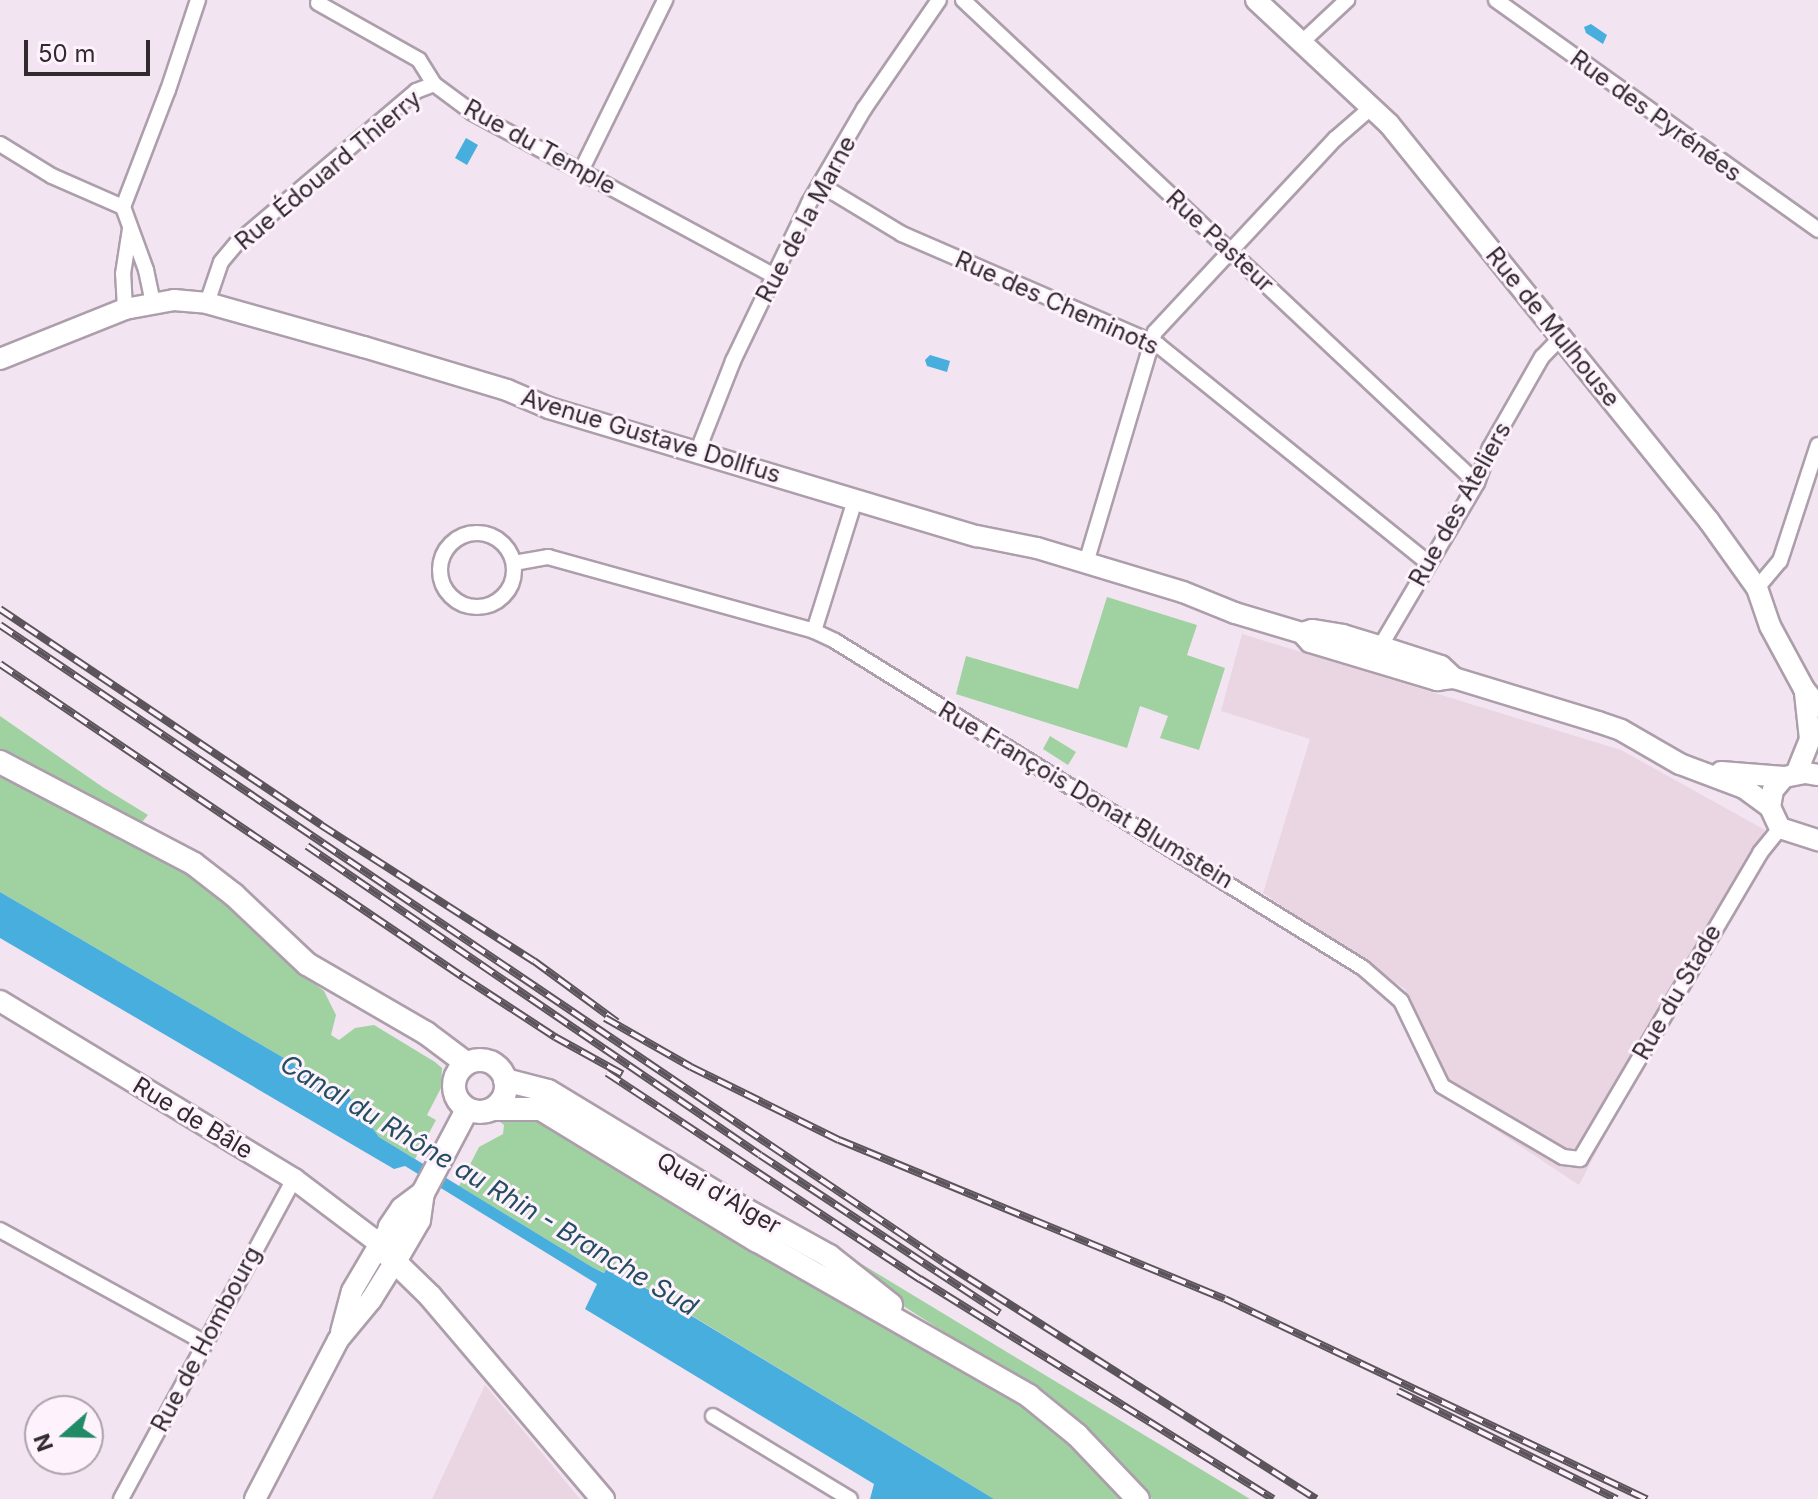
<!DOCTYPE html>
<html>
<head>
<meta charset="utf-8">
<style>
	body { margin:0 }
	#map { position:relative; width:1818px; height:1499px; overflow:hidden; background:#f3e4f2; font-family:Inter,sans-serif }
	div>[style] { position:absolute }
	.commercial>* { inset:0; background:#ead5e2 }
	.green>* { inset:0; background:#9fd1a1 }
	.water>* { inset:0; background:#48aede }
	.roads { filter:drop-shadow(2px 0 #ad9eab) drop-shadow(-2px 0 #ad9eab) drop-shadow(0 2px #ad9eab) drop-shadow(0 -2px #ad9eab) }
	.street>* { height:14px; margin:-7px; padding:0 7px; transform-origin:7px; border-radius:7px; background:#fff }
	.street>.ring { margin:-7px; padding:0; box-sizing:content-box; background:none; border:14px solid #fff; border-radius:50% }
	.secondary>* { height:20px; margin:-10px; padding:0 10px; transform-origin:10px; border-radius:10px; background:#fff }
	.primary>* { height:22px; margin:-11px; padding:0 11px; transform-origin:11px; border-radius:11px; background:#fff }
	.primary>.ring { margin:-11px; padding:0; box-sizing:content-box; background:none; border:22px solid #fff; border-radius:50% }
	.rail>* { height:8px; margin-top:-4px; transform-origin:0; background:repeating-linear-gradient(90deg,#fef2fd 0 15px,#5c545b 0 30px); box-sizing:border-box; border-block:2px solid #5c545b }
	span { translate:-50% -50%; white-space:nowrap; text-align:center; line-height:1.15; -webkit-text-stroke:6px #fef2fd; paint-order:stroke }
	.street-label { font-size:24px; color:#312b30 }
	.water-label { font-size:26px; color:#234e62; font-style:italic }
	.north { position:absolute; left:24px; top:1395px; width:80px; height:80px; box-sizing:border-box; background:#fef2fd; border:2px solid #aca2ab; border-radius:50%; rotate:250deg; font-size:22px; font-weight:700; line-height:32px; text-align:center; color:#312b30 }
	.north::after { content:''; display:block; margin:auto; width:28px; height:36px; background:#218a66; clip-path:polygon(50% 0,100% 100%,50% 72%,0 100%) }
	.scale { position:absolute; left:24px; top:40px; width:126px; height:36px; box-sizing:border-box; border:4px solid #312b30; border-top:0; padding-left:10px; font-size:24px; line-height:28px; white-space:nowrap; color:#312b30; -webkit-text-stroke:6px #fef2fd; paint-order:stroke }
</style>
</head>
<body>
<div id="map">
	<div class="commercial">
		<div style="clip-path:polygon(1242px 634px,1621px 750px,1765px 830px,1579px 1185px,1434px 1089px,1405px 989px,1263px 893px,1310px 739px,1221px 711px)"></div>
		<div style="clip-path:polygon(485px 1385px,580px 1499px,432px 1499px)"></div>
	</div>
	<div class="green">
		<div style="clip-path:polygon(1107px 597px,1197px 625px,1187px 655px,1225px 668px,1199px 750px,1160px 738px,1168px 716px,1140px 706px,1127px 748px,956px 694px,966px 656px,1078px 689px)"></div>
		<div style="clip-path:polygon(0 716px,104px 788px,148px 815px,142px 822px,0 752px)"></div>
		<div style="clip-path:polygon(1050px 736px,1076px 752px,1068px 765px,1043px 749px)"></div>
		<div style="clip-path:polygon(0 773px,189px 871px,237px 910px,293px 967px,324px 991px,336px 1015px,331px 1035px,339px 1040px,355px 1028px,374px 1025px,435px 1062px,442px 1068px,441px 1088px,427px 1115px,436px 1120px,415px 1159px,379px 1137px,349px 1096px,0 892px)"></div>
		<div style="clip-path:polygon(511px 1114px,534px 1114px,889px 1321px,1048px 1420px,1127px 1499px,994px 1499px,610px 1266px,605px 1273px,592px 1267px,459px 1186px,479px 1147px,503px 1134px,504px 1125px,499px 1121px)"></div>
		<div style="clip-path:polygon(850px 1257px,1250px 1499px,1152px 1499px,1060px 1406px,894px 1300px,871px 1281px)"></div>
	</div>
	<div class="water">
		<div style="clip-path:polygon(1591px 24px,1607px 35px,1603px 44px,1586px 33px,1584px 27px)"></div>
		<div style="clip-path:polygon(466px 138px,478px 145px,467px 165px,455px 158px)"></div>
		<div style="clip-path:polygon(930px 355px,950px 361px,947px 372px,927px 366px,925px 360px)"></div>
		<div style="clip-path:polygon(0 892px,349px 1096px,379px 1137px,592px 1267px,604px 1273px,609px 1266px,994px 1499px,870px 1499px,874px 1484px,585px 1309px,597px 1284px,405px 1166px,394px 1169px,0 938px)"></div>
	</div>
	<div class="roads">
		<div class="street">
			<div style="left:963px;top:0;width:705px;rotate:43.22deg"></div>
			<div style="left:1496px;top:0;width:396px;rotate:35.5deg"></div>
			<div style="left:318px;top:3px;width:116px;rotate:29.4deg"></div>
			<div style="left:419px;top:60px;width:28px;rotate:58deg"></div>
			<div style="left:434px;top:84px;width:49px;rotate:36.6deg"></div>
			<div style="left:473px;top:113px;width:342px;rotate:28.4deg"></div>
			<div style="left:1302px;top:42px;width:62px;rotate:-43deg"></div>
			<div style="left:0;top:144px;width:61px;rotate:31.6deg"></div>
			<div style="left:52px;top:176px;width:77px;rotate:23.6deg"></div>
			<div style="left:123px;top:207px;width:67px;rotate:69.9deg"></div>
			<div style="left:146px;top:270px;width:33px;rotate:78deg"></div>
			<div style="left:581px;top:171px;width:191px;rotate:-63.8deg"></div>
			<div style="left:821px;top:185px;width:95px;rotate:31.2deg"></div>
			<div style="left:902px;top:234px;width:279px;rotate:23.4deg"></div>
			<div style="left:1158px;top:345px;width:348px;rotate:38.9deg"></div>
			<div style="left:123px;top:207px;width:125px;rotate:-69deg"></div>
			<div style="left:168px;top:90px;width:95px;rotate:-71.6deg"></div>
			<div style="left:207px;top:303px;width:43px;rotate:-71.1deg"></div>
			<div style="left:221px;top:262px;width:25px;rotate:-50deg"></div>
			<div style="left:237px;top:243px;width:235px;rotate:-40.3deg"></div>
			<div style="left:416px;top:91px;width:19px;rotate:-21deg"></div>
			<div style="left:125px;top:309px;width:35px;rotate:-93deg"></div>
			<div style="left:123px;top:274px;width:46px;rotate:-81.2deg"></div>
			<div style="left:698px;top:450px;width:96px;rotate:-68.5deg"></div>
			<div style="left:733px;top:361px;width:175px;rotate:-64.3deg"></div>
			<div style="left:809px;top:203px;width:109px;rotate:-59.7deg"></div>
			<div style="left:864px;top:109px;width:132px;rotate:-55.5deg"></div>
			<div class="ring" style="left:440px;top:533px;width:60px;height:60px"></div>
			<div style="left:514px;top:563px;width:35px;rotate:-10deg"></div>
			<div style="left:548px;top:557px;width:276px;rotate:15.5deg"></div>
			<div style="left:814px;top:631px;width:23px;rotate:25deg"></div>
			<div style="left:835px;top:641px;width:621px;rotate:31.77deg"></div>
			<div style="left:1363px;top:968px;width:50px;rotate:41deg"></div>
			<div style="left:1401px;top:1001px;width:94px;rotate:64.2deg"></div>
			<div style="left:1442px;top:1086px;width:140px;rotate:30.4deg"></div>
			<div style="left:1563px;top:1157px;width:17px;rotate:7deg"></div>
			<div style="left:1580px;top:1159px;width:355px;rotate:-59.5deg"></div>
			<div style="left:1760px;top:853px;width:32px;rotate:-51deg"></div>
			<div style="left:1086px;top:563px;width:241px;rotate:-73.4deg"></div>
			<div style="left:1155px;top:332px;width:264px;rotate:-47deg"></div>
			<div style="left:1335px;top:139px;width:50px;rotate:-41deg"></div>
			<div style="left:1757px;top:588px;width:35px;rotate:-50deg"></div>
			<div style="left:1780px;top:561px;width:122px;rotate:-71.9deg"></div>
			<div style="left:814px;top:631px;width:137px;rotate:-72.6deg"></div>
			<div style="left:1377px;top:652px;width:196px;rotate:-59.4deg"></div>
			<div style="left:1477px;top:483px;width:37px;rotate:-70deg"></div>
			<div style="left:1490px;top:448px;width:105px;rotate:-60.3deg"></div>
			<div style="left:1542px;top:357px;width:28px;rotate:-46deg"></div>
			<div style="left:0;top:1230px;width:233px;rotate:28.8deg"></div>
			<div style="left:713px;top:1416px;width:160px;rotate:31.2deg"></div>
			<div style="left:121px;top:1499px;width:364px;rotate:-61.6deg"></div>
		</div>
		<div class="secondary">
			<div style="left:1256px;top:0;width:182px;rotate:43deg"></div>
			<div style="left:1389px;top:124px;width:510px;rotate:51.13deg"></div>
			<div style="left:1709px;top:521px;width:82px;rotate:54.4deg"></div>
			<div style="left:1757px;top:588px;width:40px;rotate:71.1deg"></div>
			<div style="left:1770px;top:626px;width:72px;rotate:61.6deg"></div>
			<div style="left:1804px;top:689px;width:22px;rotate:51deg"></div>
			<div style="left:0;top:359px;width:135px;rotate:-21.8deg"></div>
			<div style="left:125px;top:309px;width:50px;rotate:-10.4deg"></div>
			<div style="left:174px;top:300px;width:33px;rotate:5deg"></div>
			<div style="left:207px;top:303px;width:163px;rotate:15.7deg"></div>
			<div style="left:364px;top:347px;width:149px;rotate:16.7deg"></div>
			<div style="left:507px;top:390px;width:46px;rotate:23.2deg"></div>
			<div style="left:549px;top:408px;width:447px;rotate:16.7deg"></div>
			<div style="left:977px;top:536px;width:61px;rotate:11.3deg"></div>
			<div style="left:1037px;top:548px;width:152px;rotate:16.8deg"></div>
			<div style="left:1183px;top:592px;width:56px;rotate:22deg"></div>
			<div style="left:1235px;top:613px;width:70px;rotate:16.6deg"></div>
			<div style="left:1302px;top:633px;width:12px;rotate:48deg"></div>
			<div style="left:1310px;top:642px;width:133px;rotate:16.7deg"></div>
			<div style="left:1437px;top:680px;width:17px;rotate:-7deg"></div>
			<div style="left:1454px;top:678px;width:151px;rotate:17deg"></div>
			<div style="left:1598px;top:722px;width:24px;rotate:19deg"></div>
			<div style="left:1621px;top:730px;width:68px;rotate:30deg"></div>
			<div style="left:1680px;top:764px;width:68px;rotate:20.6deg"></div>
			<div style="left:1744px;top:788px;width:32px;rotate:36deg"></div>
			<div style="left:1305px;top:632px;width:7px;rotate:-16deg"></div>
			<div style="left:1312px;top:630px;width:31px;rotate:9deg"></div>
			<div style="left:1343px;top:635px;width:41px;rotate:17.1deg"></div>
			<div style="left:1382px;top:647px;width:62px;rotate:17.9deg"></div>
			<div style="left:1441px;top:666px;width:18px;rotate:43deg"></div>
			<div style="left:1721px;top:772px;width:63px;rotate:4.5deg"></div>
			<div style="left:1796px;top:774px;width:38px;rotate:-68deg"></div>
			<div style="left:1810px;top:739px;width:46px;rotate:-96.2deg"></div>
			<div style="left:1818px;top:775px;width:13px;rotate:-171deg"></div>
			<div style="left:1805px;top:773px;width:21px;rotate:169deg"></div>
			<div style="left:1784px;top:777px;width:17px;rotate:130deg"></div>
			<div style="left:1773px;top:790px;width:17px;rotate:100deg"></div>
			<div style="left:1770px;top:807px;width:23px;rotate:65deg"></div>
			<div style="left:1780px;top:828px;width:40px;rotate:18deg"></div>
			<div style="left:0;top:1001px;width:344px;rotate:31.2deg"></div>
			<div style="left:294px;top:1179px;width:108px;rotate:37.1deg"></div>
			<div style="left:341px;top:1332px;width:42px;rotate:-75deg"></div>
			<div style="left:352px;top:1291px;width:65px;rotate:-59.5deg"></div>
			<div style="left:255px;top:1499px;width:179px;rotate:-62.4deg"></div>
			<div style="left:338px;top:1340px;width:52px;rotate:-50.5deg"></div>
			<div style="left:371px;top:1300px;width:44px;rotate:-58.1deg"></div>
		</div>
		<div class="primary">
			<div style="left:0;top:762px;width:219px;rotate:27.7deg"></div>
			<div style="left:194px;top:864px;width:51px;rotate:37.8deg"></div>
			<div style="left:234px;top:895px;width:100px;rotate:43.4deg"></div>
			<div style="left:307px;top:964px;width:138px;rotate:30.1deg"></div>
			<div style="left:426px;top:1033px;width:50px;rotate:36.9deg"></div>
			<div class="ring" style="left:454px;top:1060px;width:30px;height:30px"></div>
			<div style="left:505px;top:1080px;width:44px;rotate:14.3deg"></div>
			<div style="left:548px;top:1091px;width:216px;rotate:31.2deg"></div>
			<div style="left:733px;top:1203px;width:110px;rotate:28.9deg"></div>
			<div style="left:829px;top:1256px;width:79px;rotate:38.3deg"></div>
			<div style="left:493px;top:1109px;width:48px"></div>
			<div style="left:541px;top:1109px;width:252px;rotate:31.4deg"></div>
			<div style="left:756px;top:1240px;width:314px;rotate:29.7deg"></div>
			<div style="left:1029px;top:1396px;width:62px;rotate:39.1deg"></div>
			<div style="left:1077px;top:1435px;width:88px;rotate:46.4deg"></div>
			<div style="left:423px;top:1193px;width:26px;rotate:143deg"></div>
			<div style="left:402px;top:1209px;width:22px;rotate:124deg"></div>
			<div style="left:390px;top:1227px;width:28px;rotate:94deg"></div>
			<div style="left:388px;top:1255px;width:59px;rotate:44.3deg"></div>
			<div style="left:430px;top:1296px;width:267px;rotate:49.6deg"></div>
			<div style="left:394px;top:1263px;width:50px;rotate:-59.8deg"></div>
			<div style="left:419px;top:1220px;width:27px;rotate:-82deg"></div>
			<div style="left:423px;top:1193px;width:94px;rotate:-62.1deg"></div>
		</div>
	</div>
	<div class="rail">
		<div style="left:0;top:609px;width:387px;rotate:33.9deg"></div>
		<div style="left:321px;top:825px;width:253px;rotate:32.6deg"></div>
		<div style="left:534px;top:961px;width:103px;rotate:36.3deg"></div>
		<div style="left:0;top:625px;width:1138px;rotate:34.04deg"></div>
		<div style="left:943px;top:1262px;width:442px;rotate:32.4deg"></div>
		<div style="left:0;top:664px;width:559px;rotate:34.06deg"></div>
		<div style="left:463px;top:977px;width:110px;rotate:33.1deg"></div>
		<div style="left:555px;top:1037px;width:77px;rotate:28.9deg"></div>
		<div style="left:307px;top:846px;width:548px;rotate:34.3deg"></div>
		<div style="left:760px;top:1155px;width:287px;rotate:33.4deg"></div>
		<div style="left:605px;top:1018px;width:99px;rotate:29.7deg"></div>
		<div style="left:691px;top:1067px;width:165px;rotate:26.3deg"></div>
		<div style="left:839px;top:1140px;width:417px;rotate:22.4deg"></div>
		<div style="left:1225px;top:1299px;width:467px;rotate:25.4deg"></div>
		<div style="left:607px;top:1073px;width:375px;rotate:33.4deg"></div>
		<div style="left:920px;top:1279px;width:416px;rotate:31.9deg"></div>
		<div style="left:1398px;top:1391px;width:244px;rotate:26.3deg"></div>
	</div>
	<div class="street-label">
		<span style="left:1656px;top:116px;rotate:36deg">Rue des Pyrénées</span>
		<span style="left:540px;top:147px;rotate:29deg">Rue du Temple</span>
		<span style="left:328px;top:170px;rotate:-40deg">Rue Édouard Thierry</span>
		<span style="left:806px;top:219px;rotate:-62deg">Rue de la Marne</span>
		<span style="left:1220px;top:241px;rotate:43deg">Rue Pasteur</span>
		<span style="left:1057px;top:303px;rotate:24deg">Rue des Cheminots</span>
		<span style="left:1553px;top:327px;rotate:51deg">Rue de Mulhouse</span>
		<span style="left:651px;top:436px;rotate:17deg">Avenue Gustave Dollfus</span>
		<span style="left:1460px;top:504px;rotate:-61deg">Rue des Ateliers</span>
		<span style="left:1086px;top:795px;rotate:31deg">Rue François Donat Blumstein</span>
		<span style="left:1677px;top:992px;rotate:-60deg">Rue du Stade</span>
		<span style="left:193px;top:1118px;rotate:31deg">Rue de Bâle</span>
		<span style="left:719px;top:1193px;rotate:30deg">Quai d'Alger</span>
		<span style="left:206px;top:1339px;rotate:-62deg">Rue de Hombourg</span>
	</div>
	<div class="water-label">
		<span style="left:489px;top:1185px;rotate:31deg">Canal du Rhône au Rhin - Branche Sud</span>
	</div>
	<div class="north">N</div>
	<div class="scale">50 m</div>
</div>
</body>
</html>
